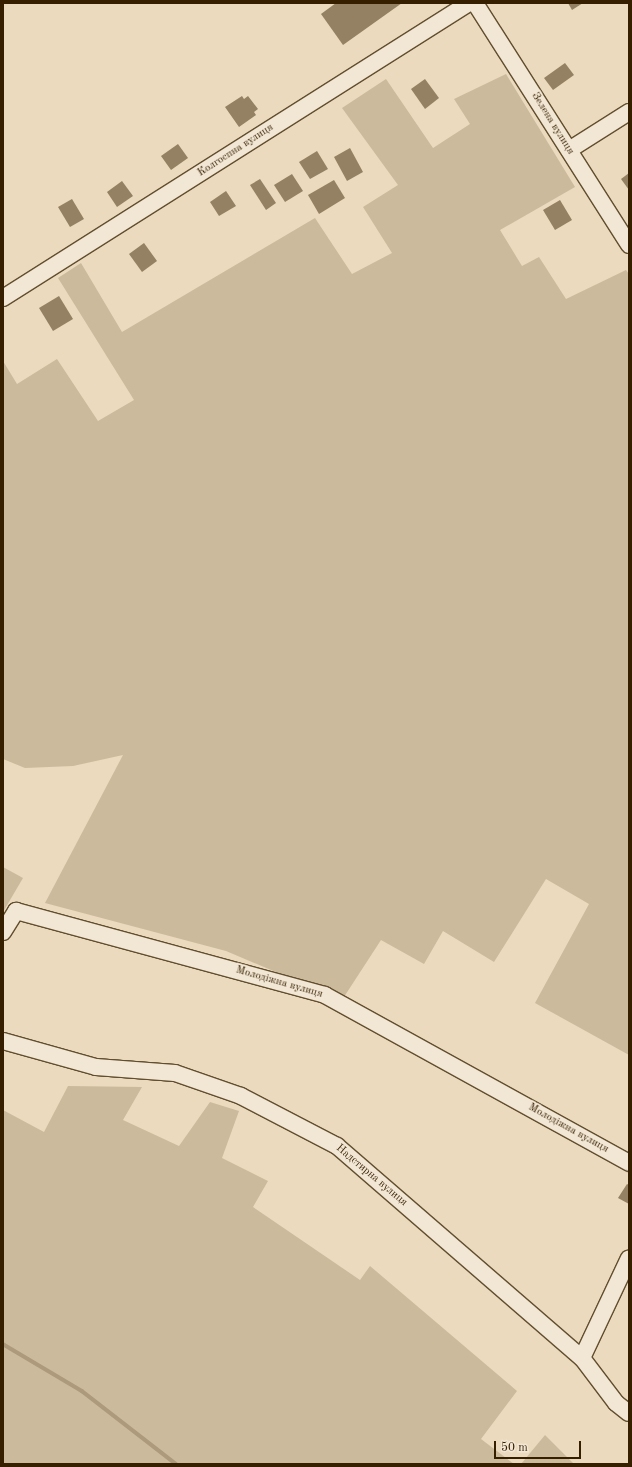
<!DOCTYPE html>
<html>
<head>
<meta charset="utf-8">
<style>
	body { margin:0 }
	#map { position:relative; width:632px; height:1467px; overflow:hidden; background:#ebdabd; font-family:"Old Standard TT",serif }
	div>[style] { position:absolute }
	.green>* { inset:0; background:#ccba9d }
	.stream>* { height:3.5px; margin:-1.75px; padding:0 1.75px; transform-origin:1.75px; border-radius:1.75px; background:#ad9a7d }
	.building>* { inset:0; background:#948062 }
	.roads { filter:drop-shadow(1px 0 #624e2f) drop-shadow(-1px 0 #624e2f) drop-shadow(0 1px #624e2f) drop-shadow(0 -1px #624e2f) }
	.minor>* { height:16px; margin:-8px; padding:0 8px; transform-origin:8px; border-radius:8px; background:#f2e7d4 }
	span { translate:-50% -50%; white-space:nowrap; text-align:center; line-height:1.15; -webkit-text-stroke:3px #f2e7d4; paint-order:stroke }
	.street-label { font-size:11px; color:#351f00 }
	.frame { position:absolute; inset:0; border:4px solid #351f00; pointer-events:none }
	.scale { position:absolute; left:494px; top:1441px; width:87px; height:18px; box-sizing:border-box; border:2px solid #351f00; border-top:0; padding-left:5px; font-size:12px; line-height:14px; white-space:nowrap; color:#351f00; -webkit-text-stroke:3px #f2e7d4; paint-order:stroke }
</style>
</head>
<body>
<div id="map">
	<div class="green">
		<div style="clip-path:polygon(506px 74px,575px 187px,500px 230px,522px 266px,539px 257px,566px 299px,626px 270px,629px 274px,629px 1055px,535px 1003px,589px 904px,546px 879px,494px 962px,443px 931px,424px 964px,381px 940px,342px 1000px,226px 951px,45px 903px,123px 755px,73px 766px,25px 768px,3px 759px,3px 361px,17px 384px,57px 359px,98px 421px,134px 400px,58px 278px,81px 263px,122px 332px,315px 218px,352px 274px,392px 253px,363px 207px,398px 185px,342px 108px,386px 79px,433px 148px,470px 124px,454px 99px)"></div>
		<div style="clip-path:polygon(3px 867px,23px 878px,3px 912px)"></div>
		<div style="clip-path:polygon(68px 1086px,142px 1087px,123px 1120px,179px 1146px,210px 1102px,239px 1111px,222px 1158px,268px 1181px,253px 1207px,360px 1280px,370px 1266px,517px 1391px,481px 1439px,514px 1464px,3px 1464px,3px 1110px,44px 1132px)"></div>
		<div style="clip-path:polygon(545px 1435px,574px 1464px,521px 1464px)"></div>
	</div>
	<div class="stream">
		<div style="left:3px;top:1344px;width:92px;rotate:30.7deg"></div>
		<div style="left:82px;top:1391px;width:119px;rotate:37.8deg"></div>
	</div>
	<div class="building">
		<div style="clip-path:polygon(336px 3px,402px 3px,343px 45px,321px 14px)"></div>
		<div style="clip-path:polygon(568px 3px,583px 3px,572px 10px)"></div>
		<div style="clip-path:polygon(565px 63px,574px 75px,553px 90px,544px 78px)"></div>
		<div style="clip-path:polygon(425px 79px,439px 98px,425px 109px,411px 89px)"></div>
		<div style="clip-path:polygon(242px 96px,244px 99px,248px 96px,258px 109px,254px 112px,256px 115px,239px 127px,225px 107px)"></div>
		<div style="clip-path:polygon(178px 144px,188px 158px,171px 170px,161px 156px)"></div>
		<div style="clip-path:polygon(350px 148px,363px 172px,347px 181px,334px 157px)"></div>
		<div style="clip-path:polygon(317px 151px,328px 169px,310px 179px,299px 162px)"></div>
		<div style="clip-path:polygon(629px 173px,629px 190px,621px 179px)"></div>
		<div style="clip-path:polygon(292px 174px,303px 191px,285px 202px,274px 185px)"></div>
		<div style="clip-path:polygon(260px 179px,276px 203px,266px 210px,250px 185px)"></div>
		<div style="clip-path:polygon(334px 180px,345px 198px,319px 214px,308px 195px)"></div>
		<div style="clip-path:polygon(122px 181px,133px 196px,117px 207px,107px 192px)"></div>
		<div style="clip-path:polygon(226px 191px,236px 206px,219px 216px,210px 202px)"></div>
		<div style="clip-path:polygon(72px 199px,84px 219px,70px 227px,58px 207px)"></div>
		<div style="clip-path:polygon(560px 200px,572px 220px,555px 230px,543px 210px)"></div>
		<div style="clip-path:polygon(144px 243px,157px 261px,142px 272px,129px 254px)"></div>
		<div style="clip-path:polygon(59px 296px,73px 319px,53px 331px,39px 308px)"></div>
		<div style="clip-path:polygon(627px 1184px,629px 1185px,629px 1204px,618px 1198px)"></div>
	</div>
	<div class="roads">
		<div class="minor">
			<div style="left:475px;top:3px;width:287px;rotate:57.5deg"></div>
			<div style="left:569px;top:150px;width:71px;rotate:-32.3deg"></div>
			<div style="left:3px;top:298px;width:552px;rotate:-32.34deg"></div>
			<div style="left:3px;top:932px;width:25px;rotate:-58deg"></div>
			<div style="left:16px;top:911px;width:320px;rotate:15.2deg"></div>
			<div style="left:325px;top:995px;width:347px;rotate:28.9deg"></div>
			<div style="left:3px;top:1041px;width:97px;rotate:15.6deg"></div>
			<div style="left:96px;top:1067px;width:79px;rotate:4.3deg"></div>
			<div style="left:175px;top:1073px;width:70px;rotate:19.2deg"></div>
			<div style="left:241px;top:1096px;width:108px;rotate:27.5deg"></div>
			<div style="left:337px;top:1146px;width:324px;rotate:40.9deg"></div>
			<div style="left:582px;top:1358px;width:56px;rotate:52.9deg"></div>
			<div style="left:616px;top:1403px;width:16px;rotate:38deg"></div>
			<div style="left:582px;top:1358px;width:110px;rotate:-64.8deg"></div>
		</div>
	</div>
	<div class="street-label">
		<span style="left:552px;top:124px;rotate:58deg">Зелена вулиця</span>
		<span style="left:236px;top:151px;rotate:-33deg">Колгоспна вулиця</span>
		<span style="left:279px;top:983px;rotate:16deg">Молодіжна вулиця</span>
		<span style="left:568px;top:1129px;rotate:29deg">Молодіжна вулиця</span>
		<span style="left:371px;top:1176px;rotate:40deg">Надстирна вулиця</span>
	</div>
	<div class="frame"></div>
	<div class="scale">50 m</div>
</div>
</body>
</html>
